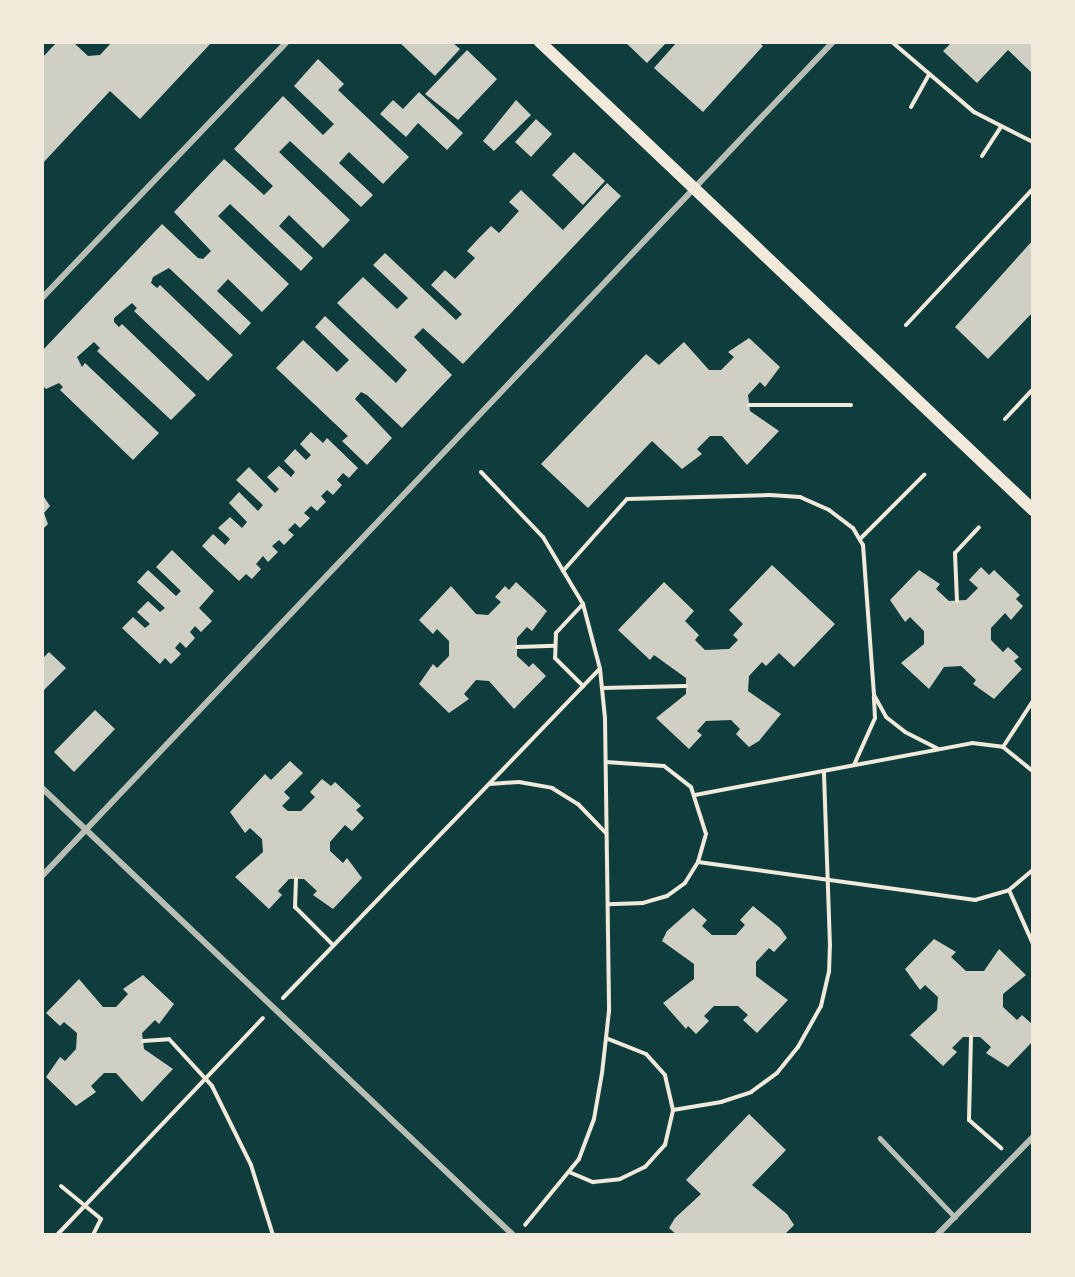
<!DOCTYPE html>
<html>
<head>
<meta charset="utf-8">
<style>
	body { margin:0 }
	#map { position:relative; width:1075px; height:1277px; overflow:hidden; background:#0f3d3e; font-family:Montserrat,sans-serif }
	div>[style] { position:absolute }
	.building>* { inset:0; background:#cfcfc3 }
	.path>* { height:4px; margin:-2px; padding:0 2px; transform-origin:2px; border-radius:2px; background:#f1e9da }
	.service>* { height:4.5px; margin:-2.25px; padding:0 2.25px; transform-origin:2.25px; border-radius:2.25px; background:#b8beb3 }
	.minor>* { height:6px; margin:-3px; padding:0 3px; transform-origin:3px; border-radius:3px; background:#b8beb3 }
	.secondary>* { height:12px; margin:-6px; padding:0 6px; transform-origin:6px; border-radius:6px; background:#f1e9da }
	span { translate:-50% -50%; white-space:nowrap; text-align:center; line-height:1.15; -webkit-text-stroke:6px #f1e9da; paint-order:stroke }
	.frame { position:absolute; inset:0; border:44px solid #f1e9da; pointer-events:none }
</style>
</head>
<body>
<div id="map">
	<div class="building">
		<div style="clip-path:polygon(57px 42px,73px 42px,88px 56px,100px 55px,112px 42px,212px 42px,140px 119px,110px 91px,42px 164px,42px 58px)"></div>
		<div style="clip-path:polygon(399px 42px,452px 42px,460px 49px,435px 76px)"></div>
		<div style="clip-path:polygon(625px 42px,667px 42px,647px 63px)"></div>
		<div style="clip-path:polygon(677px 42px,759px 42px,763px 46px,703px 112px,654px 68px)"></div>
		<div style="clip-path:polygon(952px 42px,1033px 42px,1033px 74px,1008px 50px,977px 83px,943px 51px)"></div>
		<div style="clip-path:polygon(467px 50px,497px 79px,458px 120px,425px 94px)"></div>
		<div style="clip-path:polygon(318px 59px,344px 84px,338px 90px,409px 157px,383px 184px,349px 152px,339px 163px,373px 195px,361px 207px,290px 141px,279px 152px,350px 220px,323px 248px,289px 215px,279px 226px,313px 258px,301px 271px,230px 204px,218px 216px,289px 284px,262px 312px,228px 279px,217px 291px,251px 323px,240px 335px,169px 268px,153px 277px,151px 283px,157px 288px,160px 285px,233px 355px,208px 381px,134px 311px,137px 308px,132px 303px,114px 318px,114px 322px,119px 327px,122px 324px,196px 395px,171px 420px,97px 351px,100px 348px,94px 342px,77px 357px,82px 367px,85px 363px,159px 433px,133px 460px,60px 390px,63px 387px,59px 383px,46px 389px,42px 385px,42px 351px,162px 224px,198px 258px,203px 259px,211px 251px,174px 212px,224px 159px,264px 195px,273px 186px,234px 149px,283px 96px,323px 135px,334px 124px,294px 86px)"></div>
		<div style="clip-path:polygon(419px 92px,463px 133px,447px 150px,418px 123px,406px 137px,380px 114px,393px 100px,403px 109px)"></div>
		<div style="clip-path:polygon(516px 100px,531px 115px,494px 151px,483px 141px)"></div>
		<div style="clip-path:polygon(536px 119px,552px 134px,531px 157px,515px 142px)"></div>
		<div style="clip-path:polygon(574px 152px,605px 181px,583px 205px,552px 175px)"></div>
		<div style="clip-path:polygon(607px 183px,621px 196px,463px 364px,423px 328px,414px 337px,452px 375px,402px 428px,367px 395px,361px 392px,355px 399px,392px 438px,367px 465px,342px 441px,348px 436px,276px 368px,303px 340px,337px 372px,349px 360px,315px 327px,325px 316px,396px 383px,407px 370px,337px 303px,363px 277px,397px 309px,408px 298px,373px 265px,385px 253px,456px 320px,462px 314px,431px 285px,445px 270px,455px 279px,475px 258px,467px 251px,478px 239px,491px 226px,499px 233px,519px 211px,509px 202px,521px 190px,563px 230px)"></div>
		<div style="clip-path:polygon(1033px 240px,1033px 312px,988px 359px,955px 327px)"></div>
		<div style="clip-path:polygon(749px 338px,780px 367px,765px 387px,760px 382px,748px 395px,750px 411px,779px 431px,747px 465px,722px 436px,710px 436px,697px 449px,702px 454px,682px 469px,652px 441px,588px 508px,541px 464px,646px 354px,659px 365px,684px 342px,709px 370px,721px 370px,734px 357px,728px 352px)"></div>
		<div style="clip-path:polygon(311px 432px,323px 443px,327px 438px,358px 468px,349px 478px,343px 473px,337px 480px,342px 485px,333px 495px,327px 490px,321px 496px,326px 502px,317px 511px,311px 506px,304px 513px,310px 518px,300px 528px,295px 523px,288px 530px,294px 535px,284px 545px,279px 540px,272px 546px,278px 552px,268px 562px,263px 556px,256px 564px,261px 569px,252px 579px,246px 574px,239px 581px,202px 546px,213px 534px,225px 545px,230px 539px,218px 528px,230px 517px,242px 528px,247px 522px,229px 503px,239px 492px,258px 511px,263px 505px,236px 480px,249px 467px,275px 493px,279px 489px,267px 477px,279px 466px,291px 477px,295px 472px,284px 461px,295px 449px,306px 460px,311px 455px,300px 444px)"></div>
		<div style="clip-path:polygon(42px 494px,50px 506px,44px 513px,48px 524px,42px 530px)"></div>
		<div style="clip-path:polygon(172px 550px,214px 591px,199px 608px,212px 621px,201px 632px,195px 626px,190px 632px,195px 638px,186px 648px,180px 642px,175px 648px,181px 654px,171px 664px,165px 658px,160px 664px,122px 628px,133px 617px,145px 628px,150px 624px,137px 612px,148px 601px,160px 612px,165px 608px,137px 582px,148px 570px,176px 596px,181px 591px,156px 567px)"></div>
		<div style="clip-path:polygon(772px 565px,835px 624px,794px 667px,779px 653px,766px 666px,762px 662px,749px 676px,748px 691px,781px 714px,759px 741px,749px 747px,736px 734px,740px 729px,731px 720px,706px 721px,697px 731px,702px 735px,689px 749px,656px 718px,686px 694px,686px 678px,654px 655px,650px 660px,618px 630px,664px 582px,694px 611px,685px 621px,699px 635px,695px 640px,705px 650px,729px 649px,738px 640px,733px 635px,743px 624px,729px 610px)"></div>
		<div style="clip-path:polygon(981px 567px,989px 575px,994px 570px,1020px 595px,1016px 599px,1023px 606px,1011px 620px,1005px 613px,991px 628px,991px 640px,1003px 652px,1008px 647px,1019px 657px,1014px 661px,1022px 669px,994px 699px,973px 684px,976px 680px,961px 666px,944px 667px,929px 689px,901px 663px,924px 644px,924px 631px,910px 617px,905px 622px,890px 600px,919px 570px,940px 584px,936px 589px,949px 601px,966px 600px,978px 588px,969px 580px)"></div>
		<div style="clip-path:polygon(516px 582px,547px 611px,532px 631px,527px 627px,517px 638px,517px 656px,529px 667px,533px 663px,546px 676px,514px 709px,489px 681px,476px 680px,464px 694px,469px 699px,449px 713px,419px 684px,433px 664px,437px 668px,449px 656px,449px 641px,437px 629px,433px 634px,419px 620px,451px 586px,476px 614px,488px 615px,501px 602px,495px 597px,505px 586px,509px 590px)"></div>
		<div style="clip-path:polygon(49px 652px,66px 668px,42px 692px,42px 659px)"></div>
		<div style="clip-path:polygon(95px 710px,115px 729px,74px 772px,54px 752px)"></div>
		<div style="clip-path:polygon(290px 761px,303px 773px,284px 792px,290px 798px,282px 806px,288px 811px,301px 811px,315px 797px,310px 792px,322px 779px,331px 786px,335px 782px,361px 806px,356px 810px,364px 818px,352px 831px,345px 825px,330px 842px,330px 851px,343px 863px,347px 858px,362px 878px,333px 909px,313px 895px,317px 891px,304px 879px,289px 879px,278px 891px,282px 895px,269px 909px,235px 877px,263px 852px,262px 839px,250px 828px,245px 833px,230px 812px,265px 774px,271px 780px)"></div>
		<div style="clip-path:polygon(753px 906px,780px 928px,787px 938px,774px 952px,769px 948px,756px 962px,756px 976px,788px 1000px,757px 1033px,743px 1020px,748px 1015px,738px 1006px,714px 1006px,704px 1016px,709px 1021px,696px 1034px,688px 1026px,686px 1029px,663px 1003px,694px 979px,694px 964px,662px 941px,667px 931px,693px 908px,707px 920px,702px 926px,712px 935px,736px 935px,745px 925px,740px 920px)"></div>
		<div style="clip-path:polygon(934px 939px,956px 952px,951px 957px,966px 971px,984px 971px,999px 949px,1026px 975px,1003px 994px,1003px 1007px,1017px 1020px,1022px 1015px,1033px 1025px,1033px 1041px,1008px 1067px,986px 1053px,991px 1047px,980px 1037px,963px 1037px,952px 1048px,957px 1052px,943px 1066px,910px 1035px,937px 1010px,938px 997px,925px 985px,920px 990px,905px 969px)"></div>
		<div style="clip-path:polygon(143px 975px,174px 1004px,159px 1024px,155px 1020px,142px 1033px,144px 1049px,173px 1069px,142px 1102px,116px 1073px,104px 1073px,91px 1086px,96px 1092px,76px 1106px,46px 1077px,60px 1057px,65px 1061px,76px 1049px,77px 1033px,64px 1022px,60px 1026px,46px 1013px,79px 979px,103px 1007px,116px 1007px,128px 994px,123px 989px)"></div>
		<div style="clip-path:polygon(749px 1114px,786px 1150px,752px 1185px,787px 1214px,794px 1225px,784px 1235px,677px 1235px,669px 1228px,675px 1218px,701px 1194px,686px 1180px)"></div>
	</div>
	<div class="path">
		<div style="left:892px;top:42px;width:108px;rotate:40.5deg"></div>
		<div style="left:974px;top:112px;width:66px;rotate:27deg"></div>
		<div style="left:911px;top:107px;width:35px;rotate:-61deg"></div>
		<div style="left:982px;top:156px;width:33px;rotate:-57deg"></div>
		<div style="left:906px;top:325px;width:186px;rotate:-47deg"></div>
		<div style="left:749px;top:405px;width:102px"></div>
		<div style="left:1005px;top:419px;width:41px;rotate:-47deg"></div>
		<div style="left:481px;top:472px;width:90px;rotate:46.4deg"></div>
		<div style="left:543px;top:537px;width:78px;rotate:59.2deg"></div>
		<div style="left:583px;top:604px;width:67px;rotate:75.3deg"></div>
		<div style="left:600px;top:669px;width:49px;rotate:84.2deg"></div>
		<div style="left:605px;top:718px;width:293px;rotate:89.2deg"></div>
		<div style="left:609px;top:1011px;width:62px;rotate:96.4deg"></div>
		<div style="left:602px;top:1073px;width:47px;rotate:99.9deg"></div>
		<div style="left:594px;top:1119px;width:43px;rotate:110.6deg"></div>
		<div style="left:579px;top:1159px;width:85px;rotate:129.3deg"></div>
		<div style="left:860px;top:539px;width:91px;rotate:-45deg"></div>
		<div style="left:563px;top:571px;width:96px;rotate:-48.4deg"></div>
		<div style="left:627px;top:499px;width:143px;rotate:-1.6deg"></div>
		<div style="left:770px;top:495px;width:30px;rotate:4deg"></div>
		<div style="left:800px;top:497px;width:32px;rotate:24deg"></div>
		<div style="left:829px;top:510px;width:30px;rotate:37deg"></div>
		<div style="left:853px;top:528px;width:20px;rotate:60deg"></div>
		<div style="left:863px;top:545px;width:150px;rotate:85.8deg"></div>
		<div style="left:874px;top:695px;width:25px;rotate:61deg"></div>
		<div style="left:886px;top:717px;width:24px;rotate:38deg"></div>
		<div style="left:905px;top:732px;width:37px;rotate:27deg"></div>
		<div style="left:957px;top:601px;width:48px;rotate:-92.4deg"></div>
		<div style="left:955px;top:553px;width:35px;rotate:-47deg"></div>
		<div style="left:583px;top:604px;width:40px;rotate:133deg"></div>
		<div style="left:556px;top:633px;width:25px;rotate:92deg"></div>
		<div style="left:555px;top:658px;width:40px;rotate:45deg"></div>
		<div style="left:517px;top:647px;width:38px;rotate:-2deg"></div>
		<div style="left:602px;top:688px;width:84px;rotate:-1.4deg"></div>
		<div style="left:1003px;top:747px;width:55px;rotate:-56.9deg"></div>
		<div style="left:606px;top:762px;width:58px;rotate:3.9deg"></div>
		<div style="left:664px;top:766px;width:34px;rotate:38deg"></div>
		<div style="left:691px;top:787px;width:49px;rotate:72.3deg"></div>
		<div style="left:706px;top:834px;width:29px;rotate:106deg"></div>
		<div style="left:698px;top:862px;width:25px;rotate:122deg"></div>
		<div style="left:685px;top:883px;width:22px;rotate:144deg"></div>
		<div style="left:667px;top:896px;width:25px;rotate:164deg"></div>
		<div style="left:643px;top:903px;width:35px;rotate:178deg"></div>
		<div style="left:854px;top:765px;width:51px;rotate:-65.9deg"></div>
		<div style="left:875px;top:718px;width:22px;rotate:-93deg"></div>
		<div style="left:490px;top:784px;width:29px;rotate:-4deg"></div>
		<div style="left:519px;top:782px;width:34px;rotate:10deg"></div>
		<div style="left:552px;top:788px;width:31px;rotate:32deg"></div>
		<div style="left:578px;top:804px;width:40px;rotate:46deg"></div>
		<div style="left:695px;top:795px;width:282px;rotate:-10.6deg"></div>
		<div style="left:972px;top:743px;width:31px;rotate:7deg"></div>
		<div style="left:1003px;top:747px;width:38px;rotate:39deg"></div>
		<div style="left:698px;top:862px;width:280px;rotate:7.8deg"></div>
		<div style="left:975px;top:900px;width:35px;rotate:-16deg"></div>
		<div style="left:1009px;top:890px;width:31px;rotate:-40deg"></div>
		<div style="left:296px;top:879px;width:28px;rotate:92deg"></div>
		<div style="left:295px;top:907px;width:54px;rotate:45deg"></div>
		<div style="left:1009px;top:890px;width:59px;rotate:66deg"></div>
		<div style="left:283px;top:998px;width:457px;rotate:-46.1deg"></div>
		<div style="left:971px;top:1037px;width:83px;rotate:91.4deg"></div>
		<div style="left:969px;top:1120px;width:43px;rotate:41.2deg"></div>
		<div style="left:143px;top:1041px;width:26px;rotate:-4deg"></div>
		<div style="left:169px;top:1039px;width:64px;rotate:47.5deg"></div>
		<div style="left:212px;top:1086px;width:88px;rotate:63.7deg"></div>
		<div style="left:251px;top:1165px;width:73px;rotate:72.6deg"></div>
		<div style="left:673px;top:1110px;width:49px;rotate:-9.5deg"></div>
		<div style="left:721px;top:1102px;width:32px;rotate:-18deg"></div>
		<div style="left:751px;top:1092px;width:32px;rotate:-36deg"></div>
		<div style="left:777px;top:1073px;width:33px;rotate:-51deg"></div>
		<div style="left:798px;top:1047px;width:47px;rotate:-60.7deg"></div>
		<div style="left:821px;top:1006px;width:35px;rotate:-77deg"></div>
		<div style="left:829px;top:972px;width:26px;rotate:-88deg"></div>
		<div style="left:830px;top:946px;width:175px;rotate:-92deg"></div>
		<div style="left:569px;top:1172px;width:26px;rotate:23deg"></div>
		<div style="left:593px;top:1182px;width:27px;rotate:-6deg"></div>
		<div style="left:620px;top:1179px;width:28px;rotate:-26deg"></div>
		<div style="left:645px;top:1167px;width:30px;rotate:-48deg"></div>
		<div style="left:665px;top:1145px;width:36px;rotate:-77deg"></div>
		<div style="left:673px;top:1110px;width:36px;rotate:-103deg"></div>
		<div style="left:665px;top:1075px;width:28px;rotate:-132deg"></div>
		<div style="left:646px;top:1054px;width:43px;rotate:-158.2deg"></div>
		<div style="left:61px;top:1186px;width:52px;rotate:39.5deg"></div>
		<div style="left:101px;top:1219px;width:18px;rotate:117deg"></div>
		<div style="left:57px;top:1235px;width:299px;rotate:-46.5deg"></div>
	</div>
	<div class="service">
		<div style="left:880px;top:1138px;width:109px;rotate:46.5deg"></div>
	</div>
	<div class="minor">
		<div style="left:42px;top:298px;width:354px;rotate:-46.3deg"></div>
		<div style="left:42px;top:788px;width:649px;rotate:43.5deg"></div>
		<div style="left:42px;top:876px;width:1149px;rotate:-46.52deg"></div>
		<div style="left:937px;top:1235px;width:137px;rotate:-45.6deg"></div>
	</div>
	<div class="secondary">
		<div style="left:540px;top:42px;width:680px;rotate:43.51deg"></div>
	</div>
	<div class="frame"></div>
</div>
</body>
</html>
